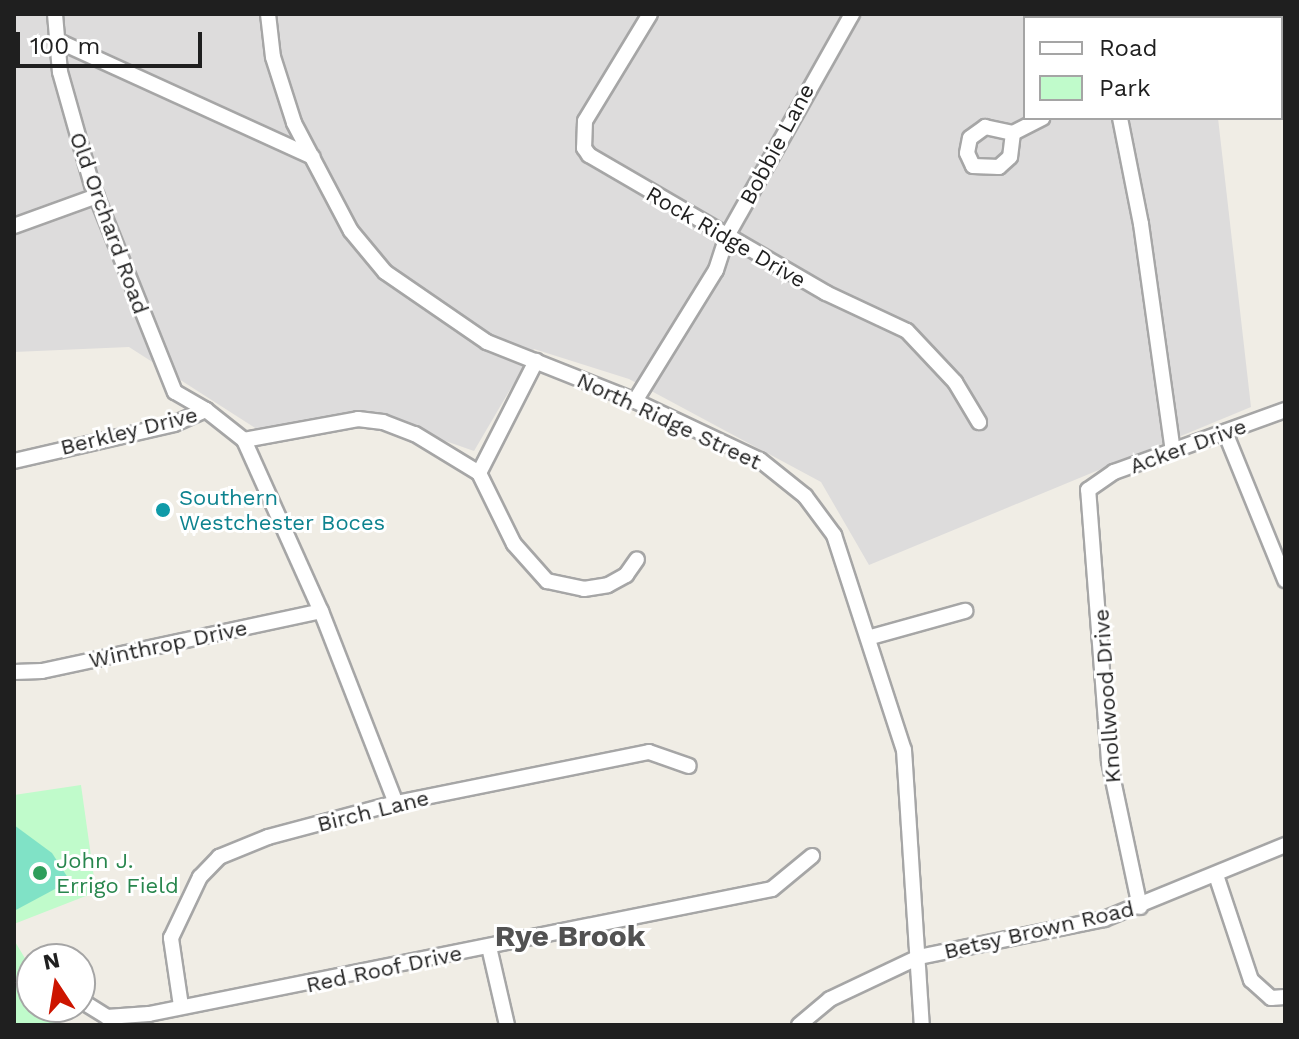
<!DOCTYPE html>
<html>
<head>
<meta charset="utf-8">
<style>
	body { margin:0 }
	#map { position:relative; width:1299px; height:1039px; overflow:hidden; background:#f0ede5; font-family:"Work Sans",sans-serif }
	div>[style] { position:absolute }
	.residential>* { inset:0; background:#dddcdc }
	.park>* { inset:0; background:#c0fbcb }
	.pitch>* { inset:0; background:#80e2c6 }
	.roads { filter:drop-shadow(2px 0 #a6a6a6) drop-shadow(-2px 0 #a6a6a6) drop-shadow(0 2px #a6a6a6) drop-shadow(0 -2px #a6a6a6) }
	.minor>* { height:14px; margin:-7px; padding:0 7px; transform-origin:7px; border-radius:7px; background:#fff }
	.dots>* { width:22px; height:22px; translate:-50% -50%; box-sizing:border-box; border:4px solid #fff; border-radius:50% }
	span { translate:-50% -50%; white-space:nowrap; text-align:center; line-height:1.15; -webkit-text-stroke:6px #fff; paint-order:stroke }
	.street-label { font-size:22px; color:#1f1f1f }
	.culture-label { font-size:22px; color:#0d838f }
	.left { translate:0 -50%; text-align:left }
	.leisure-label { font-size:22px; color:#27864d }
	.district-label { font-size:30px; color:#525252; font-weight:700 }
	.frame { position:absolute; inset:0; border:16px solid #1f1f1f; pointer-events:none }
	.legend { position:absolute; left:1023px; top:16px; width:260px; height:104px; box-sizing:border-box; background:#fff; border:2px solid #a5a5a5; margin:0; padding:10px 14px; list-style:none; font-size:24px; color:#1f1f1f }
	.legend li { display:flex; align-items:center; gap:16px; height:40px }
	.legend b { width:40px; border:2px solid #a5a5a5 }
	.north { position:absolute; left:16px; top:943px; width:80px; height:80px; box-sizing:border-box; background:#fff; border:2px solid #a5a5a5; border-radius:50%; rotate:348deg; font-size:22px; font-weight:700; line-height:32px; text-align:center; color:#1f1f1f }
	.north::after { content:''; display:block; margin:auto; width:28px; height:36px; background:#cd1500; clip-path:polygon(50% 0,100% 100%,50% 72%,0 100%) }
	.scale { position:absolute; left:16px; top:32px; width:186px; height:36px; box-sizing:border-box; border:4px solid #1f1f1f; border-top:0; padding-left:10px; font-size:24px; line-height:28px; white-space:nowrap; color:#1f1f1f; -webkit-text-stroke:6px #fff; paint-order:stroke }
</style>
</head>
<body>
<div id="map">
	<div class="residential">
		<i style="clip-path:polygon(14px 14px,1182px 14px,1183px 18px,1025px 18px,1025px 118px,1218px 118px,1251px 407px,869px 565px,821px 482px,629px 379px,534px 349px,474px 451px,357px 410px,260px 431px,129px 347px,14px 352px)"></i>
	</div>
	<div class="park">
		<i style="clip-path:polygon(81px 785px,96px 892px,14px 924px,14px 795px)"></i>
		<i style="clip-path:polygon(14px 940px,32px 970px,32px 1007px,69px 1007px,69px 1016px,53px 1025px,14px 1025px)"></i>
	</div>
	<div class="pitch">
		<i style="clip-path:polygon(14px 825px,52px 853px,70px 881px,14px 911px)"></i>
	</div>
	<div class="roads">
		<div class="minor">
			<i style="left:55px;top:14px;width:58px;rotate:85.1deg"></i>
			<i style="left:60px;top:72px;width:117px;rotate:74.2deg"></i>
			<i style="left:92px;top:185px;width:223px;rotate:68.2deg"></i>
			<i style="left:175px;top:392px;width:36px;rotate:30deg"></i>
			<i style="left:268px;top:14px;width:43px;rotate:83.4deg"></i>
			<i style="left:273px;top:57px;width:69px;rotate:72.3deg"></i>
			<i style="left:294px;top:123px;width:122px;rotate:62.2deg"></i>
			<i style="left:351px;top:231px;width:53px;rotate:50.3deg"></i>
			<i style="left:385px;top:272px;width:124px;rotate:34.5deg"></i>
			<i style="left:487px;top:342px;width:159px;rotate:21.7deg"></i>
			<i style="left:635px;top:401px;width:138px;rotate:25.3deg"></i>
			<i style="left:760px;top:460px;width:58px;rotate:38.7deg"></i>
			<i style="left:805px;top:496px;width:49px;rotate:53.4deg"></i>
			<i style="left:834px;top:535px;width:226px;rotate:72deg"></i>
			<i style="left:904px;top:750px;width:276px;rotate:86.3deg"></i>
			<i style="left:650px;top:14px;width:125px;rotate:121.3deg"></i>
			<i style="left:585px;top:121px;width:27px;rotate:92deg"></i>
			<i style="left:584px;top:148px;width:9px;rotate:54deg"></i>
			<i style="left:589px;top:155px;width:274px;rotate:30.2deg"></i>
			<i style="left:826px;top:293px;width:89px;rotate:25.1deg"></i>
			<i style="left:907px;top:331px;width:70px;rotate:46.7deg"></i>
			<i style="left:955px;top:382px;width:47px;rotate:59deg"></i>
			<i style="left:1091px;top:14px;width:4px;rotate:76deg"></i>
			<i style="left:56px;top:40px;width:282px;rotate:24.5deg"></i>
			<i style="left:1120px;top:118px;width:108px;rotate:78.8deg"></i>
			<i style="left:1141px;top:224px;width:229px;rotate:82deg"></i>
			<i style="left:1013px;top:133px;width:24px;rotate:97deg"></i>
			<i style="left:1010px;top:157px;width:15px;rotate:138deg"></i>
			<i style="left:999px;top:167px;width:26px;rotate:-178deg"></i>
			<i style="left:973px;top:166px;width:14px;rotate:-115deg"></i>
			<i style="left:967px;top:153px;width:15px;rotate:-79deg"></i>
			<i style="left:970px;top:138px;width:19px;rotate:-36deg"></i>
			<i style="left:985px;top:127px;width:29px;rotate:12deg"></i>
			<i style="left:1013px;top:133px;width:33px;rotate:-27deg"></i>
			<i style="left:14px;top:226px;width:88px;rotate:-19.9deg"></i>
			<i style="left:635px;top:401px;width:154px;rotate:-58.3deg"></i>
			<i style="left:716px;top:270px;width:36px;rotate:-72deg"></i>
			<i style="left:727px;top:236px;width:255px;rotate:-60.6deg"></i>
			<i style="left:1225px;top:432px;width:160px;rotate:67.9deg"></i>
			<i style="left:244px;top:440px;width:188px;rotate:65.8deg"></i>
			<i style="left:321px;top:611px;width:206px;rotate:68.7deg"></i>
			<i style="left:14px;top:461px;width:164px;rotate:-13deg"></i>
			<i style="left:174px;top:424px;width:35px;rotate:-24deg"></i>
			<i style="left:206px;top:410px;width:48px;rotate:38.3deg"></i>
			<i style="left:244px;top:440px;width:116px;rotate:-10.4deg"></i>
			<i style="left:358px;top:419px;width:25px;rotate:7deg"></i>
			<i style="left:383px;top:422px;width:34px;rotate:21deg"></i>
			<i style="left:415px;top:434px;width:75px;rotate:31.4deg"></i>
			<i style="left:479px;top:473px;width:79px;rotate:63.8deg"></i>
			<i style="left:514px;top:544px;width:50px;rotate:48.3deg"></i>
			<i style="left:547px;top:581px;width:38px;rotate:12deg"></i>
			<i style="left:584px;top:589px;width:24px;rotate:-9deg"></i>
			<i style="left:608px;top:585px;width:21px;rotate:-29deg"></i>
			<i style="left:626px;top:575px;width:19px;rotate:-55deg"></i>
			<i style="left:479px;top:473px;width:126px;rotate:-63deg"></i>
			<i style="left:871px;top:637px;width:98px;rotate:-15.5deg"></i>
			<i style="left:14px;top:672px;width:28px;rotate:-2deg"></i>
			<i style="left:42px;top:671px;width:285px;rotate:-12.1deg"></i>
			<i style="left:1216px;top:875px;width:111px;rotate:71.6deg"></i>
			<i style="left:1251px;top:980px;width:27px;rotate:42deg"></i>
			<i style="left:1271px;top:998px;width:14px;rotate:-4deg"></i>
			<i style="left:1140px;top:907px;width:149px;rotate:-102deg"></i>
			<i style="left:1109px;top:761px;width:272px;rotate:-94.4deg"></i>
			<i style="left:1088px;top:490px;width:32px;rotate:-35deg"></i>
			<i style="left:1114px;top:472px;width:182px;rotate:-19.9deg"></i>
			<i style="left:489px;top:947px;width:80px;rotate:77deg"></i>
			<i style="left:88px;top:1005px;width:22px;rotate:32deg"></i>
			<i style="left:107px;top:1017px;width:42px;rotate:-4.1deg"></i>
			<i style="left:149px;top:1014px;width:635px;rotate:-11.35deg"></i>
			<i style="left:772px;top:889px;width:52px;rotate:-39.5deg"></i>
			<i style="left:181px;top:1006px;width:69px;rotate:-98.4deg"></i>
			<i style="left:171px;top:938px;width:68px;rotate:-64.6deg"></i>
			<i style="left:200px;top:877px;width:28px;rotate:-46deg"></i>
			<i style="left:219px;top:857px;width:53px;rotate:-22.2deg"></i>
			<i style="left:268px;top:837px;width:132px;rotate:-14.9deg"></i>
			<i style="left:396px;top:803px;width:258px;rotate:-11.4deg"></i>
			<i style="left:649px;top:752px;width:42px;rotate:19.3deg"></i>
			<i style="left:799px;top:1025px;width:40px;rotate:-40deg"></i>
			<i style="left:830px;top:999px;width:98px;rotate:-25.3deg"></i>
			<i style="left:919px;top:957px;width:189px;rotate:-11.6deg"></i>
			<i style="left:1104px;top:919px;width:196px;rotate:-22.2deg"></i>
		</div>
	</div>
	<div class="dots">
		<i style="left:163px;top:510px;background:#0f9aa8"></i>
		<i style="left:40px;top:873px;background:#2e9e5b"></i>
	</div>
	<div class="street-label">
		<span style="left:777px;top:144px;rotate:-62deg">Bobbie Lane</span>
		<span style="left:109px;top:223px;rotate:70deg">Old Orchard Road</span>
		<span style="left:726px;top:237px;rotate:30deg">Rock Ridge Drive</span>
		<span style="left:669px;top:421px;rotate:25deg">North Ridge Street</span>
		<span style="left:129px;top:431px;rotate:-14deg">Berkley Drive</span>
		<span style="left:1188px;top:446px;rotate:-20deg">Acker Drive</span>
		<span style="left:168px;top:644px;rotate:-12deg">Winthrop Drive</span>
		<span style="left:1107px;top:696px;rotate:-94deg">Knollwood Drive</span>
		<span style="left:373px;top:811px;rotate:-14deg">Birch Lane</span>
		<span style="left:1039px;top:930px;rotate:-13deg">Betsy Brown Road</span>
		<span style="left:384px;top:969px;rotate:-12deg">Red Roof Drive</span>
	</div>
	<div class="culture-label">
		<span class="left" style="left:179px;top:510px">Southern<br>Westchester Boces</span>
	</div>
	<div class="leisure-label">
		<span class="left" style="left:56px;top:873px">John J.<br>Errigo Field</span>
	</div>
	<div class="district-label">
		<span style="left:570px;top:936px">Rye Brook</span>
	</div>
	<div class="frame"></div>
	<ul class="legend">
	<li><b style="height:10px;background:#fff"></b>Road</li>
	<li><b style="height:22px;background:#c0fbcb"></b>Park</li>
	</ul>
	<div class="north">N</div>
	<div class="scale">100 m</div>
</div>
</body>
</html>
